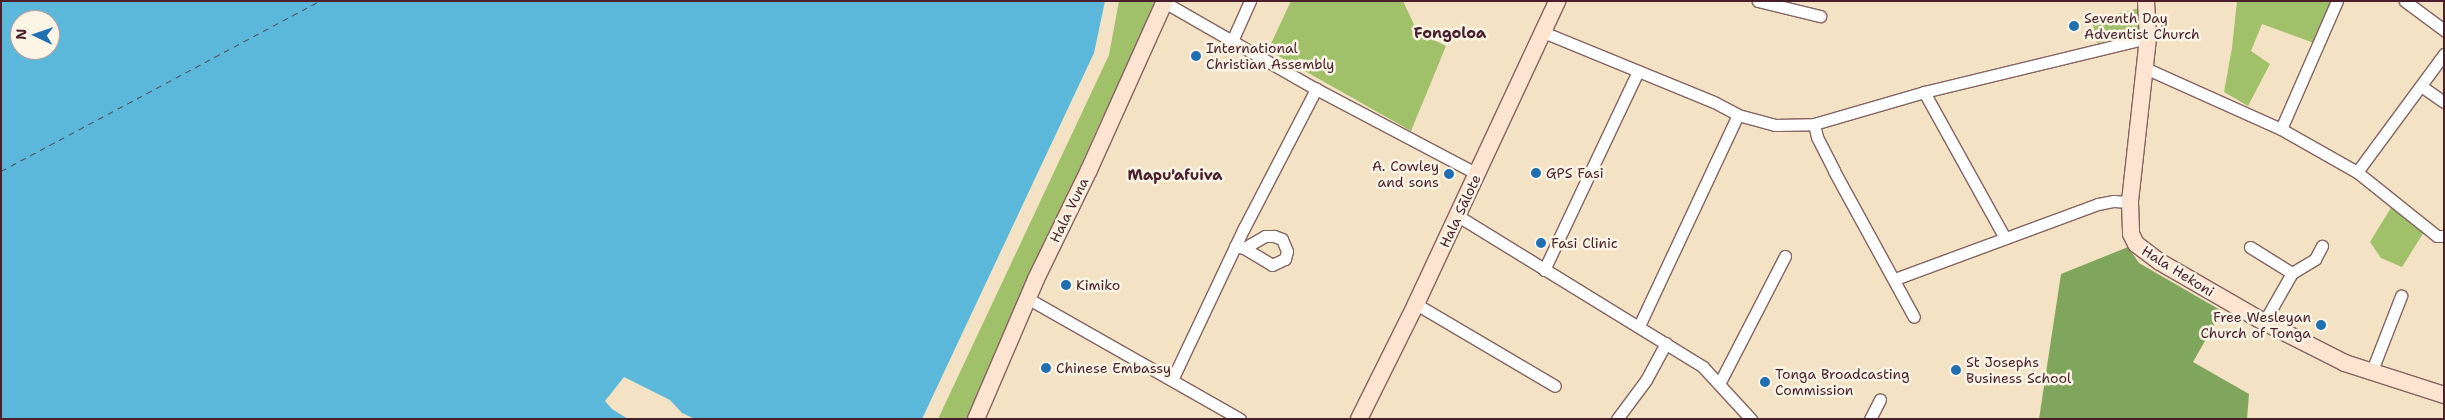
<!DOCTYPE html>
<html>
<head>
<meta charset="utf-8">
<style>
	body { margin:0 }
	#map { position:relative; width:2445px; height:420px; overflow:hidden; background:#f3e2c4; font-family:"Shantell Sans",sans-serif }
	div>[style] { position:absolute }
	.green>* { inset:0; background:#a0c069 }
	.forest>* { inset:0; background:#80a65d }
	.water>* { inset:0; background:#5cb8da }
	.pier>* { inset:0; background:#f3e2c4 }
	.ferry>* { height:1px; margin-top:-0.5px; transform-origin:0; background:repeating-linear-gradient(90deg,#505568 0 6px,transparent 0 11px) }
	.roads { filter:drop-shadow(1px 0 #856361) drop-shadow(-1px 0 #856361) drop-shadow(0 1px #856361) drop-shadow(0 -1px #856361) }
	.street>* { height:11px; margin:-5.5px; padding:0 5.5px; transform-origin:5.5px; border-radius:5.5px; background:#fff }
	.secondary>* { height:16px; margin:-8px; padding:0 8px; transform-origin:8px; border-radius:8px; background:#fde4d0 }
	.dots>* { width:14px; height:14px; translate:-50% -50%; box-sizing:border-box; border:2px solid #fcf5e5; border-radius:50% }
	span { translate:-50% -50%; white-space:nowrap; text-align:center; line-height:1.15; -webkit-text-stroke:5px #fcf5e5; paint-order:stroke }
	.poi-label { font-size:14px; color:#4a1f2b }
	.left { translate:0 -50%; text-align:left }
	.right { translate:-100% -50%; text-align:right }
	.street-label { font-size:14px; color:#4a1f2b }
	.neighbourhood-label { font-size:15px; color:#4a1f2b; font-weight:700 }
	.frame { position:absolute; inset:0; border:2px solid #4a1f2b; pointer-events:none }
	.north { position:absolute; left:10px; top:10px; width:50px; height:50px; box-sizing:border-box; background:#fcf5e5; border:1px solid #b59f9b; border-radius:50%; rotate:273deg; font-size:14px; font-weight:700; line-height:20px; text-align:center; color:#4a1f2b }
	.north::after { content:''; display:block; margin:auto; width:18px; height:22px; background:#1f6fb2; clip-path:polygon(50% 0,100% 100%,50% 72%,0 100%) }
</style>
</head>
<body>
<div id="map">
	<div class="green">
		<i style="clip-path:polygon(1119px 1px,1158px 1px,1097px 129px,969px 419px,938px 419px,1109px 55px)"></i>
		<i style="clip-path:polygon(1291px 1px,1403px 1px,1417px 31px,1446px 46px,1411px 131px,1268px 50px)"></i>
		<i style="clip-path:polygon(2237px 1px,2331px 1px,2314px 43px,2262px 24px,2251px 51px,2270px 64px,2248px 106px,2224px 92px,2232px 48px)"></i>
		<i style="clip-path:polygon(2143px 7px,2142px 29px,2135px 34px,2097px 43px,2092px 20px)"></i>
		<i style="clip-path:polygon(2392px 206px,2424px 232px,2402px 267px,2381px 258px,2370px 242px)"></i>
	</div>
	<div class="forest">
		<i style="clip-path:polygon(2128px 247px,2139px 263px,2222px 311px,2193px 362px,2249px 394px,2247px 419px,2039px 419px,2061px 274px)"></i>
	</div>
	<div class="water">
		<i style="clip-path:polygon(evenodd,1px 1px,1105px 1px,1094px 53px,922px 419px,1px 419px,1px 1px,20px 20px,50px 20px,50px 50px,20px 50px,20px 20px)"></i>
	</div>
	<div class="pier">
		<i style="clip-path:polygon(624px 377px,670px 400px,682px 413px,695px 419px,628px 419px,612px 409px,605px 401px)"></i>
	</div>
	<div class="ferry">
		<i style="left:1px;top:171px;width:361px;rotate:-28.1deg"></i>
	</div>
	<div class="roads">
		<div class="street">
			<i style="left:1758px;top:1px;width:64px;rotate:13.6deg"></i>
			<i style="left:2405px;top:1px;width:49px;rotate:36.6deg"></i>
			<i style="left:1164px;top:2px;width:175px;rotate:29.8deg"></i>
			<i style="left:1316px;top:89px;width:182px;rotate:27.8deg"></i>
			<i style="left:1543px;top:32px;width:185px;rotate:22.3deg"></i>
			<i style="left:1714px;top:102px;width:27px;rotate:28deg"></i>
			<i style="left:1738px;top:115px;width:38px;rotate:15deg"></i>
			<i style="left:1775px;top:125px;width:39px;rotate:-1deg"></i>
			<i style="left:1814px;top:124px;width:115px;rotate:-16.2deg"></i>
			<i style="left:1924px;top:92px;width:230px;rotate:-13.6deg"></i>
			<i style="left:1232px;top:41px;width:44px;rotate:-65.8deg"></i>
			<i style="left:2145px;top:68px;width:149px;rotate:24.2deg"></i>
			<i style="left:2281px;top:129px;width:87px;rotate:29.5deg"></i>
			<i style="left:2357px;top:172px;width:102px;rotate:38.7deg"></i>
			<i style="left:2437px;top:236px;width:7px"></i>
			<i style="left:2421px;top:86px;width:28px;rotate:35deg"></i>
			<i style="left:1924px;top:92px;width:167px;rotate:61deg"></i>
			<i style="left:1814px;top:124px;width:13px;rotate:77deg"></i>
			<i style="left:1817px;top:137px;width:38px;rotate:63deg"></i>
			<i style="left:1834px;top:171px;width:166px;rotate:61.3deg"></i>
			<i style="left:2281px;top:129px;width:140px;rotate:-66.4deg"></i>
			<i style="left:2357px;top:172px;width:147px;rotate:-53.6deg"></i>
			<i style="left:1458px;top:216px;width:288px;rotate:31.6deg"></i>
			<i style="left:1703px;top:367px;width:71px;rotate:47.3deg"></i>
			<i style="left:1235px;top:246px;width:9px;rotate:13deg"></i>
			<i style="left:1244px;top:248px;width:33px;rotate:31deg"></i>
			<i style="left:1272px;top:265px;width:14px;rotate:-25deg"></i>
			<i style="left:1285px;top:259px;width:8px;rotate:-76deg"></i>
			<i style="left:1287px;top:251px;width:13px;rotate:-113deg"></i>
			<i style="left:1282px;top:239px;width:9px;rotate:-159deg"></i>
			<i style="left:1274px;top:236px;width:9px;rotate:180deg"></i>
			<i style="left:1265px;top:236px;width:24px;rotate:150deg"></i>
			<i style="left:2250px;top:247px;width:49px;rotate:31.8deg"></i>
			<i style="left:1544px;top:270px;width:220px;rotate:-64.7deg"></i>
			<i style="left:1895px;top:279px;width:216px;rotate:-20.3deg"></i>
			<i style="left:2098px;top:204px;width:16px;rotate:-11deg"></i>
			<i style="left:2114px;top:201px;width:16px;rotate:4deg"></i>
			<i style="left:1027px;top:298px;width:245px;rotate:29.6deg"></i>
			<i style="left:1416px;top:304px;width:161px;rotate:30.5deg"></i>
			<i style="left:2264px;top:322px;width:56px;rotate:-60.3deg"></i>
			<i style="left:2292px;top:273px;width:27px;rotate:-31deg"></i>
			<i style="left:2315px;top:259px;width:15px;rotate:-62deg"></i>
			<i style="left:1639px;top:326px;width:233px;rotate:-64.9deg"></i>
			<i style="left:2371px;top:373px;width:83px;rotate:-68.7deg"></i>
			<i style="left:1172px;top:380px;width:168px;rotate:-64.7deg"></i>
			<i style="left:1244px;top:228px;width:157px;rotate:-62.6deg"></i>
			<i style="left:1719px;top:384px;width:144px;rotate:-62.7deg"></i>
			<i style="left:1617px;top:419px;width:49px;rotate:-53.4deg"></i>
			<i style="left:1646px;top:380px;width:42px;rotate:-61.6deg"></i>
			<i style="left:1870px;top:419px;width:22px;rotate:-63deg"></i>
		</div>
		<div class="secondary">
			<i style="left:2146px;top:1px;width:37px;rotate:87deg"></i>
			<i style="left:2148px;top:38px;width:165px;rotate:96.3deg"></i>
			<i style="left:2130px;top:202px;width:32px;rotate:88deg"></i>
			<i style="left:2131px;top:234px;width:11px;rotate:63deg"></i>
			<i style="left:2136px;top:244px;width:30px;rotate:37deg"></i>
			<i style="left:2160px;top:262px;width:120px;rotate:30deg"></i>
			<i style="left:2264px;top:322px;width:91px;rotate:26.8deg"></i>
			<i style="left:2345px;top:363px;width:104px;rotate:17.9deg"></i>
			<i style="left:976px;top:419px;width:152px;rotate:-66.8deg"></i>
			<i style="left:1036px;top:279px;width:121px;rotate:-64.1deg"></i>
			<i style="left:1089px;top:170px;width:185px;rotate:-65.8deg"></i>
			<i style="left:1359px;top:419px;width:128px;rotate:-63.6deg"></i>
			<i style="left:1416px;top:304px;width:334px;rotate:-65deg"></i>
		</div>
	</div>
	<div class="dots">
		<i style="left:2074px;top:26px;background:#1f6fb2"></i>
		<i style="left:1196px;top:56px;background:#1f6fb2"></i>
		<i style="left:1536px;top:173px;background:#1f6fb2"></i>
		<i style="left:1449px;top:174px;background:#1f6fb2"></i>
		<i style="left:1541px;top:243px;background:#1f6fb2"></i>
		<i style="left:1066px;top:285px;background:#1f6fb2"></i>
		<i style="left:2321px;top:325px;background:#1f6fb2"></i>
		<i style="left:1046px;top:368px;background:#1f6fb2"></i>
		<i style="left:1956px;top:370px;background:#1f6fb2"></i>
		<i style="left:1765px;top:382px;background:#1f6fb2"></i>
	</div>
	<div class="poi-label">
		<span class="left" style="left:2084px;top:26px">Seventh Day<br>Adventist Church</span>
		<span class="left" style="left:1206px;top:56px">International<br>Christian Assembly</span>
		<span class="right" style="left:1439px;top:174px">A. Cowley<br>and sons</span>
		<span class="left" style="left:1546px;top:173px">GPS Fasi</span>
		<span class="left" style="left:1551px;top:243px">Fasi Clinic</span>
		<span class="left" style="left:1076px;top:285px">Kimiko</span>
		<span class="right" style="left:2311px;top:325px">Free Wesleyan<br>Church of Tonga</span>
		<span class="left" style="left:1966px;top:370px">St Josephs<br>Business School</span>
		<span class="left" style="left:1056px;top:368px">Chinese Embassy</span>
		<span class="left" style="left:1775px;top:382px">Tonga Broadcasting<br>Commission</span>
	</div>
	<div class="street-label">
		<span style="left:1069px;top:210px;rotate:-64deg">Hala Vuna</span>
		<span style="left:1460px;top:211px;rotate:-65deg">Hala Sālote</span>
		<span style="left:2178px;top:271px;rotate:32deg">Hala Hekoni</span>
	</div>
	<div class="neighbourhood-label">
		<span style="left:1450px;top:34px">Fongoloa</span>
		<span style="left:1175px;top:176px">Mapu'afuiva</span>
	</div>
	<div class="frame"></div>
	<div class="north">N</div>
</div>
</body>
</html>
